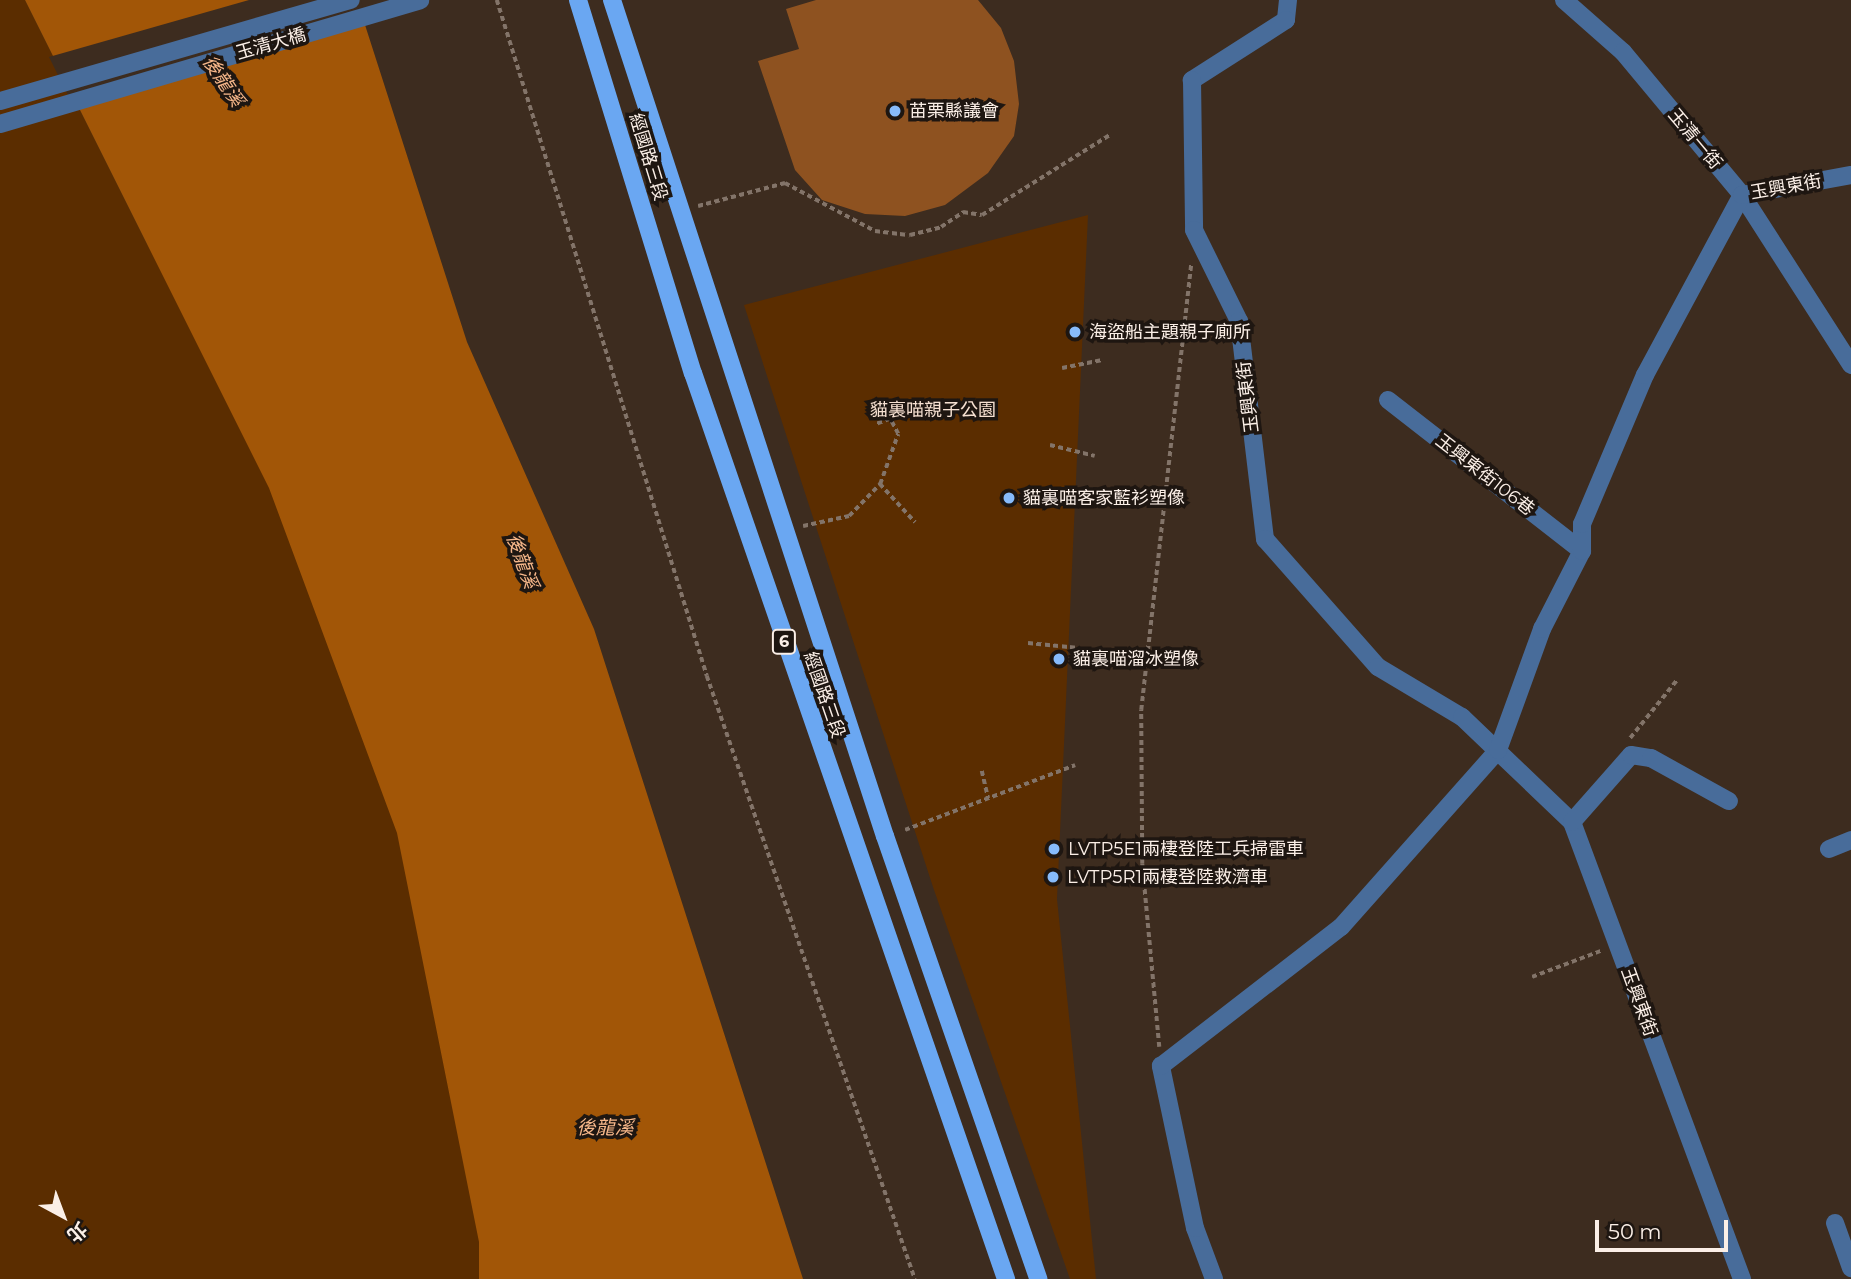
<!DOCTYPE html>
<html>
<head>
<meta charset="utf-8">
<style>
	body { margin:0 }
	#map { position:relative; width:1851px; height:1279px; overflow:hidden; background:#3d2c1f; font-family:Montserrat,"Noto Sans TC",sans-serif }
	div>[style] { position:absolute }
	.green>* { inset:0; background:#5b2d00 }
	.water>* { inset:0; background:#a25607 }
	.pier>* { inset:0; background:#3d2c1f }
	.building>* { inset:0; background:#8e5220 }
	.path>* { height:3.5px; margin-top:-1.75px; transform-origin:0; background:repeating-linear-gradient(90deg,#837469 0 5px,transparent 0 8.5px) }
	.minor>* { height:18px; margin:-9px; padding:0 9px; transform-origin:9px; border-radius:9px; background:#486c9a }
	.major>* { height:18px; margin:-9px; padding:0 9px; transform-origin:9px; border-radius:9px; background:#6aa7f2 }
	.dots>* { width:19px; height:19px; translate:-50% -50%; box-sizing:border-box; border:4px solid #1e1611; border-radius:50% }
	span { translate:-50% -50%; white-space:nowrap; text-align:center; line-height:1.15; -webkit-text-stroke:7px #1e1611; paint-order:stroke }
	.shield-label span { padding:2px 5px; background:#1e1611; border:2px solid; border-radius:5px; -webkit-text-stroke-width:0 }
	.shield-label { font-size:16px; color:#fbefe7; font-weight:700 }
	.street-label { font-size:18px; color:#fbefe7 }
	.poi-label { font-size:18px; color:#fbefe7 }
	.left { translate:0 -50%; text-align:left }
	.park-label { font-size:18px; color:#f6e0d1 }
	.water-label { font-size:19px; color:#f5b689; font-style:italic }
	.north { position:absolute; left:28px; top:1181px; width:70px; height:70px; -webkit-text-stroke:5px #1e1611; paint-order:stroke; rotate:139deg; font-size:19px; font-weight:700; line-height:28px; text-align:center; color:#fbefe7 }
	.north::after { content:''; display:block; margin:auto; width:24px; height:32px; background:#fbefe7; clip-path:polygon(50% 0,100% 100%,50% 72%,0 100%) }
	.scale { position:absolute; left:1595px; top:1220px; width:133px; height:32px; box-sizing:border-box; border:4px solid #fbefe7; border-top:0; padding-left:9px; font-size:21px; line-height:24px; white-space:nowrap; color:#fbefe7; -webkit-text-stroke:5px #1e1611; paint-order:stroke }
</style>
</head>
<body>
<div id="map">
	<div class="green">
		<i style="clip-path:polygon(0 0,25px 0,147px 244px,369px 415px,656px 1279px,0 1279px)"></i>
		<i style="clip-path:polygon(1088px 215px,1057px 899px,1096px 1279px,1070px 1279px,933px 887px,744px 305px)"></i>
	</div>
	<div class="water">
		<i style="clip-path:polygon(25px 0,357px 0,467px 342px,594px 629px,803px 1279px,479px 1279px,479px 1242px,397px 833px,269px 488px)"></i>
	</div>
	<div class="pier">
		<i style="clip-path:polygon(249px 0,361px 0,368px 22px,74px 107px,49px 57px)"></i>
	</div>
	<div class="building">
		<i style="clip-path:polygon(816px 0,978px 0,1001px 28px,1014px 61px,1019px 104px,1014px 136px,988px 173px,945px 205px,905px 216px,865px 214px,822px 200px,795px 170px,758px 61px,799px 49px,786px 9px)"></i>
	</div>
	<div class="path">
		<i style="left:497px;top:0;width:708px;rotate:72.74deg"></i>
		<i style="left:707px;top:676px;width:638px;rotate:70.97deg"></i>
		<i style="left:698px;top:206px;width:90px;rotate:-14.8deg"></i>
		<i style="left:785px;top:183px;width:102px;rotate:28.1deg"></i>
		<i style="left:875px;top:231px;width:35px;rotate:7deg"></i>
		<i style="left:910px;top:235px;width:32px;rotate:-14deg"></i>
		<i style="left:941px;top:227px;width:27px;rotate:-34deg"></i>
		<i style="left:963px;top:212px;width:19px;rotate:9deg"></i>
		<i style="left:982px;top:215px;width:152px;rotate:-32.1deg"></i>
		<i style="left:1062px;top:368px;width:41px;rotate:-11.3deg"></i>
		<i style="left:1050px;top:445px;width:46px;rotate:13.7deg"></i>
		<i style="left:880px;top:484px;width:52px;rotate:47.4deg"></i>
		<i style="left:803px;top:526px;width:47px;rotate:-12.3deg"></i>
		<i style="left:849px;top:516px;width:45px;rotate:-45.9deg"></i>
		<i style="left:880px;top:484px;width:53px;rotate:-70.2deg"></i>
		<i style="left:898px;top:434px;width:17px;rotate:-118deg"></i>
		<i style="left:890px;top:419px;width:14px;rotate:159deg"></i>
		<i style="left:1028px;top:643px;width:51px;rotate:5.6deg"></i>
		<i style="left:1630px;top:738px;width:75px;rotate:-51deg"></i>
		<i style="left:982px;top:771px;width:28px;rotate:77deg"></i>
		<i style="left:905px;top:830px;width:182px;rotate:-20.9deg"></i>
		<i style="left:1532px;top:977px;width:76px;rotate:-20.8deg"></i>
		<i style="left:1159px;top:1047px;width:184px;rotate:-95.3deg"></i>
		<i style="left:1142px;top:864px;width:154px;rotate:-90.4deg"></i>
		<i style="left:1141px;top:710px;width:450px;rotate:-83.6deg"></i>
	</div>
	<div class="minor">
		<i style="left:1288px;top:0;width:20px;rotate:96deg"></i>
		<i style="left:1286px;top:20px;width:112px;rotate:147.4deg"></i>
		<i style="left:1192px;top:80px;width:150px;rotate:89.2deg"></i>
		<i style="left:1194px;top:230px;width:102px;rotate:63.7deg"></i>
		<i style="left:1239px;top:321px;width:220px;rotate:83.2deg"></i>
		<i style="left:1265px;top:539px;width:171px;rotate:48.6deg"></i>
		<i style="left:1378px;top:667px;width:98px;rotate:30.8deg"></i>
		<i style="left:1462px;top:717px;width:152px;rotate:43.7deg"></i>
		<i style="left:1572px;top:822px;width:488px;rotate:69.6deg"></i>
		<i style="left:1564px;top:0;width:79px;rotate:41.4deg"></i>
		<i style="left:1623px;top:52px;width:186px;rotate:50.2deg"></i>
		<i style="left:1742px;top:195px;width:202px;rotate:57.3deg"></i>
		<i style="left:0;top:101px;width:365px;rotate:-16.1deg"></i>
		<i style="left:0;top:124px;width:438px;rotate:-16.4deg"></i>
		<i style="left:1388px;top:400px;width:246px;rotate:37.9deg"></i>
		<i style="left:1572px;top:822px;width:89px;rotate:-48.6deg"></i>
		<i style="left:1631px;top:755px;width:20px;rotate:9deg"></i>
		<i style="left:1651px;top:758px;width:89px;rotate:28.9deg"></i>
		<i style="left:1829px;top:849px;width:24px;rotate:-22deg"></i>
		<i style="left:1835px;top:1223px;width:48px;rotate:70.4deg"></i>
		<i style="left:1214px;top:1279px;width:54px;rotate:-110.4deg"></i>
		<i style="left:1195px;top:1228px;width:166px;rotate:-101.9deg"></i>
		<i style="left:1161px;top:1066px;width:227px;rotate:-37.7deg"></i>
		<i style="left:1341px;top:927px;width:237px;rotate:-48.4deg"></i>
		<i style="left:1498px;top:750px;width:129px;rotate:-70deg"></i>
		<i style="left:1542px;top:629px;width:88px;rotate:-62.9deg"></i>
		<i style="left:1582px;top:551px;width:27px;rotate:-90deg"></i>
		<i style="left:1582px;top:524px;width:162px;rotate:-67.1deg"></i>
		<i style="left:1645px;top:375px;width:204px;rotate:-61.7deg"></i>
		<i style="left:1742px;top:195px;width:111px;rotate:-10.4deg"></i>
	</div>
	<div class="major">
		<i style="left:578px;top:0;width:390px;rotate:72.9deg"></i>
		<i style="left:693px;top:373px;width:959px;rotate:70.94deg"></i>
		<i style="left:612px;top:0;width:879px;rotate:71.92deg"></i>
		<i style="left:885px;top:836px;width:469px;rotate:70.9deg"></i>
	</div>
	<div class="dots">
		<i style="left:895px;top:111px;background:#87bbfb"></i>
		<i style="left:1075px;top:332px;background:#87bbfb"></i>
		<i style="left:1009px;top:498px;background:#87bbfb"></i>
		<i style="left:1059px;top:659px;background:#87bbfb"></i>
		<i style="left:1054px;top:849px;background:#87bbfb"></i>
		<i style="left:1053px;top:877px;background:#87bbfb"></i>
	</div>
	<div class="shield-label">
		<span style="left:784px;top:642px">6</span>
	</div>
	<div class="street-label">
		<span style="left:271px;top:44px;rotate:-16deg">玉清大橋</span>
		<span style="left:1695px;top:139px;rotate:50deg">玉清一街</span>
		<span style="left:648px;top:157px;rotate:73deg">經國路三段</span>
		<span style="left:1786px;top:187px;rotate:-10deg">玉興東街</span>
		<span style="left:1248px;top:397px;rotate:-97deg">玉興東街</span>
		<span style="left:1485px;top:475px;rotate:38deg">玉興東街106巷</span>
		<span style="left:824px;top:695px;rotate:71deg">經國路三段</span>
		<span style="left:1639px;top:1002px;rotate:70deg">玉興東街</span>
	</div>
	<div class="poi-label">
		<span class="left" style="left:909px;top:111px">苗栗縣議會</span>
		<span class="left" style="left:1089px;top:332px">海盜船主題親子廁所</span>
		<span class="left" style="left:1023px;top:498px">貓裏喵客家藍衫塑像</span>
		<span class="left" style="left:1073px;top:659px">貓裏喵溜冰塑像</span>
		<span class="left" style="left:1068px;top:849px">LVTP5E1兩棲登陸工兵掃雷車</span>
		<span class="left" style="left:1067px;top:877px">LVTP5R1兩棲登陸救濟車</span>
	</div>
	<div class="park-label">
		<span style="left:933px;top:410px">貓裏喵親子公園</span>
	</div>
	<div class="water-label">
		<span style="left:223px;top:81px;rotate:56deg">後龍溪</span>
		<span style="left:522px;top:561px;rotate:70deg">後龍溪</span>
		<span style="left:605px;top:1128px">後龍溪</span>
	</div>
	<div class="north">北</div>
	<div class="scale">50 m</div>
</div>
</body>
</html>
